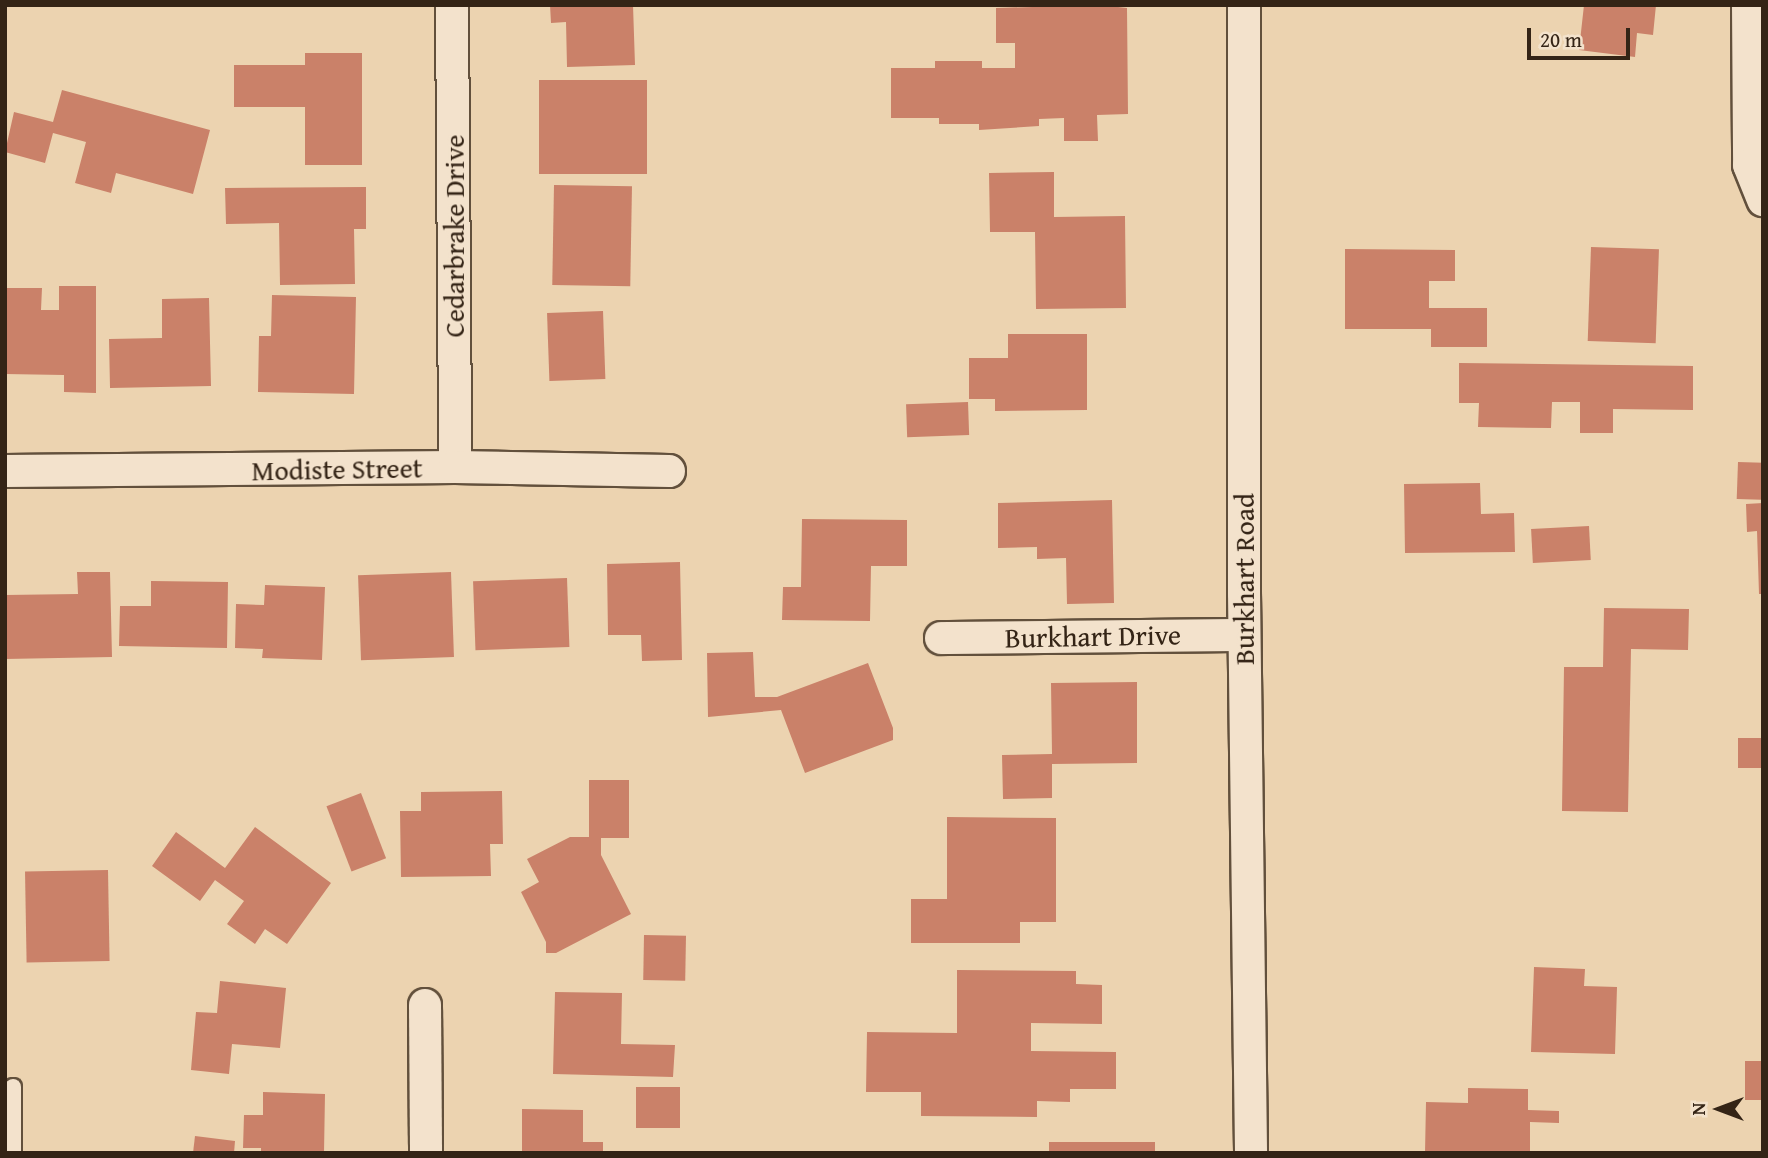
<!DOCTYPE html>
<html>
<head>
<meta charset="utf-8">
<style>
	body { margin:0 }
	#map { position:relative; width:1768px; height:1158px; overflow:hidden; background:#ecd3b0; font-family:"Gentium Book Plus",serif }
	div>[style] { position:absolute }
	.building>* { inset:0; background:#ca8169; transform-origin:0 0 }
	.roads { filter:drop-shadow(2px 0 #62503c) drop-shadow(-2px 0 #62503c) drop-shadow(0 2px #62503c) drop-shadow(0 -2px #62503c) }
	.lane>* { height:16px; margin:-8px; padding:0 8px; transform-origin:8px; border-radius:8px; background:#f3e2cc }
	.street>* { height:32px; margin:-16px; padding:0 16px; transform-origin:16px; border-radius:16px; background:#f3e2cc }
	span { translate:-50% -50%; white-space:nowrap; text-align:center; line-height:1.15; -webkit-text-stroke:5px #f3e2cc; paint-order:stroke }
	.street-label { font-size:28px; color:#342416 }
	.frame { position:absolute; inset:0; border:7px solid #342416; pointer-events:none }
	.north { position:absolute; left:1684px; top:1074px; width:70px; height:70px; -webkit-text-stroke:5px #f3e2cc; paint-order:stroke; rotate:270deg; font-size:19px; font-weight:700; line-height:28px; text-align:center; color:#342416 }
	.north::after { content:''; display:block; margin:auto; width:24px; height:32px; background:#342416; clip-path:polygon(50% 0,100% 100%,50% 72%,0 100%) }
	.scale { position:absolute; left:1527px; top:28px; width:103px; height:32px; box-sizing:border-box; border:4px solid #342416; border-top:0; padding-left:9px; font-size:21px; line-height:24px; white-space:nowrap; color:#342416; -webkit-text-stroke:5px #f3e2cc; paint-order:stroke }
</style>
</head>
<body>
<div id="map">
	<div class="building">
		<i style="clip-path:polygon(550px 5px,633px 5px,635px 65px,567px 67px,566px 22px,551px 23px)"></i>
		<i style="clip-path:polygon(1100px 5px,1127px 8px,1128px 114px,1097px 115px,1098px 141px,1064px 141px,1064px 118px,1039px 119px,1039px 126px,979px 130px,979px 124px,939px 124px,939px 118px,891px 118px,891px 68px,935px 68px,935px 61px,982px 61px,982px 68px,1015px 68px,1015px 43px,996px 43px,996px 8px)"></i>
		<i style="clip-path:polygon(1584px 5px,1656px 5px,1653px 35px,1637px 33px,1635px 57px,1579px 50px)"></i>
		<i style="clip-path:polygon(305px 53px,362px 53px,362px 165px,305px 165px,305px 107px,234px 107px,234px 65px,305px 65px)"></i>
		<i style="left:647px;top:80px;width:94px;height:108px;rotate:90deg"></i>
		<i style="clip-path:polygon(62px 90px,210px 130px,193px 194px,116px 173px,111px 193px,75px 183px,86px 142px,53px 133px,45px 163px,5px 152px,14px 112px,53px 122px)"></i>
		<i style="clip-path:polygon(1054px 172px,1054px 217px,1125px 216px,1126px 308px,1036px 309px,1035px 232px,990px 232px,989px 173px)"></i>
		<i style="left:554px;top:185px;width:78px;height:100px;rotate:1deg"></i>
		<i style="clip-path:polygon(366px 187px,366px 229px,354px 229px,355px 284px,280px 285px,279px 223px,226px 224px,225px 188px)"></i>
		<i style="left:1591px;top:247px;width:68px;height:94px;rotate:2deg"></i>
		<i style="clip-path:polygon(1345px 249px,1455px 250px,1455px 281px,1429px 281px,1429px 308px,1487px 308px,1487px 347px,1431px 347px,1431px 329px,1345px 329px)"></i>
		<i style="clip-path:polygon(59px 286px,96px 286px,96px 393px,64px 392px,64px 375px,5px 374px,5px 288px,42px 288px,41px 310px,59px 310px)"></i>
		<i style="clip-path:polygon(272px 295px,356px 297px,354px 394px,258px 392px,259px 336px,271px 336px)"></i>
		<i style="clip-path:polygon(209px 298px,211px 386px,110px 388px,109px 339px,162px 338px,162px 299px)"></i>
		<i style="left:603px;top:311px;width:68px;height:56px;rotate:88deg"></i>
		<i style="clip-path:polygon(1008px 334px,1087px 334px,1087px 410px,995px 411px,995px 399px,969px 399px,969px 358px,1008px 358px)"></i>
		<i style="clip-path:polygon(1459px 363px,1693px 366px,1693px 410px,1613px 409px,1613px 433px,1580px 433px,1580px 402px,1552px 402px,1551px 428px,1478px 427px,1479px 403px,1459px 403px)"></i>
		<i style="left:968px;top:402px;width:33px;height:62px;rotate:88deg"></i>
		<i style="left:1738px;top:462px;width:25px;height:37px;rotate:2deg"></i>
		<i style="clip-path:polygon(1480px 483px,1481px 514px,1514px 513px,1515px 552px,1405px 553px,1404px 484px)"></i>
		<i style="clip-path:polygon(1112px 500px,1114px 603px,1067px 604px,1066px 558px,1037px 559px,1037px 547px,998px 548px,998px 503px)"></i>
		<i style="clip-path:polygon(1763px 503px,1763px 594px,1759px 594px,1757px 531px,1747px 532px,1746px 504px)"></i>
		<i style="clip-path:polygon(802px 519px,907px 520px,907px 566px,871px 566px,870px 621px,782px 620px,783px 587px,801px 587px)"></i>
		<i style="left:1589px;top:526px;width:34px;height:58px;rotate:87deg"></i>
		<i style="clip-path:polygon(680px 562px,682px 660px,642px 661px,641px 635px,608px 635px,607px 564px)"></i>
		<i style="clip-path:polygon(77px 572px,110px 572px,112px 657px,5px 659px,5px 595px,78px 594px)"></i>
		<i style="left:451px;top:572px;width:85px;height:93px;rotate:88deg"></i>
		<i style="left:567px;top:578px;width:69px;height:94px;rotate:88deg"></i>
		<i style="clip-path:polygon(151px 581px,228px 582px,227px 648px,119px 646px,120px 606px,151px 606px)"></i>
		<i style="clip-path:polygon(265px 585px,325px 587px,322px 660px,262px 658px,263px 649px,235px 648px,236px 604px,264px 605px)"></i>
		<i style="clip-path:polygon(1604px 608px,1689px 609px,1688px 650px,1631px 649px,1628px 812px,1562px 811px,1564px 667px,1603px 667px)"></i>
		<i style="clip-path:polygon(753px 652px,755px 697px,777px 697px,868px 663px,893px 728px,893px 740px,805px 773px,781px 710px,708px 717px,707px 653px)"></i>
		<i style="clip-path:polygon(1137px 682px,1137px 763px,1052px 764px,1052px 798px,1003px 799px,1002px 755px,1052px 754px,1051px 683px)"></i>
		<i style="left:1738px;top:738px;width:25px;height:30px"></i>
		<i style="clip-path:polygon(589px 780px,629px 780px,629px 838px,601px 838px,601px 855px,631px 914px,556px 953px,546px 953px,546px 942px,521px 892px,539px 882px,527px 859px,570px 837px,589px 837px)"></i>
		<i style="clip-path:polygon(502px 791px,503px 844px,490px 844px,491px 876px,401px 877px,400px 811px,421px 811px,421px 792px)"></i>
		<i style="left:361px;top:793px;width:70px;height:37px;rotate:69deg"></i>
		<i style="clip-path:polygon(947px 817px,1056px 818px,1056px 922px,1020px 922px,1020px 943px,911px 943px,911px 899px,947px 899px)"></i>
		<i style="clip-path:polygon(255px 827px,331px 883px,287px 944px,265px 929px,255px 944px,227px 924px,244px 901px,215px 880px,200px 901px,152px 866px,176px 832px,225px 868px)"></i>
		<i style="left:108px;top:870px;width:91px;height:83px;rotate:89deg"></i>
		<i style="left:644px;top:935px;width:42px;height:45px;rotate:1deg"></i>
		<i style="clip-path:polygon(1534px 967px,1585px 969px,1584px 986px,1617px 987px,1615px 1054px,1531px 1052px)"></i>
		<i style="clip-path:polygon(957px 970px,1076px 971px,1076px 984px,1102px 985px,1102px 1024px,1031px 1023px,1031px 1051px,1116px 1052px,1116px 1089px,1070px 1089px,1070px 1102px,1037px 1101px,1037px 1117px,921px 1116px,921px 1092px,866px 1092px,867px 1032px,957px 1033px)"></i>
		<i style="clip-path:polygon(220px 981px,286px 988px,280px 1048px,232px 1044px,229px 1074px,191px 1070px,196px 1012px,217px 1013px)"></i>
		<i style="clip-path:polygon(555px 992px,622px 993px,621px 1044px,675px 1045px,673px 1077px,553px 1074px)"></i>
		<i style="left:1745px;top:1061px;width:18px;height:39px"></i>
		<i style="left:636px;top:1087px;width:44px;height:41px"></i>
		<i style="clip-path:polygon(1468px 1088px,1528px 1089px,1528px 1110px,1559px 1111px,1559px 1123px,1530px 1122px,1530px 1153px,1425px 1153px,1426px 1102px,1468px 1103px)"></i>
		<i style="clip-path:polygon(263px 1092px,325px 1094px,324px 1153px,261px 1153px,261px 1148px,243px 1148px,244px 1115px,263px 1115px)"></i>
		<i style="clip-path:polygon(522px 1109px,583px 1110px,583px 1142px,603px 1142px,603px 1153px,522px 1153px)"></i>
		<i style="clip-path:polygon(195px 1136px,235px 1141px,234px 1153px,193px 1153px)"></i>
		<i style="left:1155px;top:1142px;width:11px;height:106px;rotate:90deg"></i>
	</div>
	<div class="roads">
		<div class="lane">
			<i style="left:13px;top:1087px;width:66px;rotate:90deg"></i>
		</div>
		<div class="street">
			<i style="left:452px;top:5px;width:462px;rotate:89.6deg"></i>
			<i style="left:1244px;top:5px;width:588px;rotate:90deg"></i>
			<i style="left:1244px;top:593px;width:560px;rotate:89.28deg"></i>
			<i style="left:1748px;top:5px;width:160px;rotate:89.6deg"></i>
			<i style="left:1749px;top:165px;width:38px;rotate:68deg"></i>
			<i style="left:5px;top:471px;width:450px;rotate:-0.5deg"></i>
			<i style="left:455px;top:467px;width:214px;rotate:1.1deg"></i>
			<i style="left:941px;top:638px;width:303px;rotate:-0.6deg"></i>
			<i style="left:425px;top:1005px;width:148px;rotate:89.6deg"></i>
		</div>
	</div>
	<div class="street-label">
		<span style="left:454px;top:236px;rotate:-90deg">Cedarbrake Drive</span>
		<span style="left:337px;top:469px;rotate:-1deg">Modiste Street</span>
		<span style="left:1244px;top:579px;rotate:-90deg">Burkhart Road</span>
		<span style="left:1093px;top:636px;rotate:-1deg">Burkhart Drive</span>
	</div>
	<div class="frame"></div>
	<div class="north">N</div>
	<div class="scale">20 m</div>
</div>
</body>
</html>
